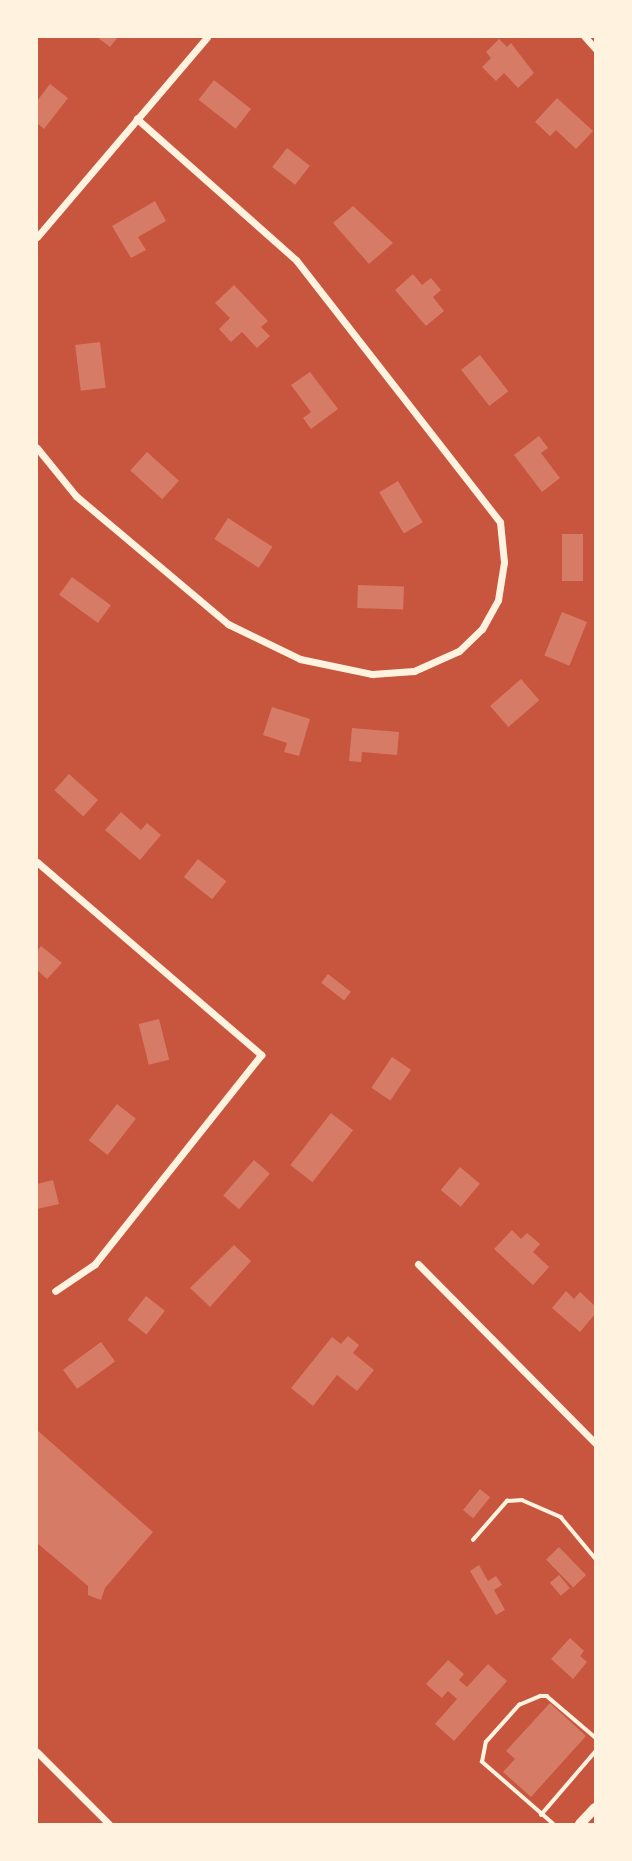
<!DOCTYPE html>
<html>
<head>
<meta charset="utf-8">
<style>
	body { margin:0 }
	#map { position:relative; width:632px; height:1861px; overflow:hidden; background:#c8553d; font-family:Signika,sans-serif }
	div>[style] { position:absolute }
	.building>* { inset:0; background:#d67c66; transform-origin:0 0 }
	.service>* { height:3.5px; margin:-1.75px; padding:0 1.75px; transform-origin:1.75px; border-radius:1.75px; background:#fff3e0 }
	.minor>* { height:7px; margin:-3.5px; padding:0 3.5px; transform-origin:3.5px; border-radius:3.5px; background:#fff3e0 }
	.primary>* { height:10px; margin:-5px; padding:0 5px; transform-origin:5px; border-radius:5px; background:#fff3e0 }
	span { translate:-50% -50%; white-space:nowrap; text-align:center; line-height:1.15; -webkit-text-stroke:7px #fff3e0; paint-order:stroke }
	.frame { position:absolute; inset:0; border:38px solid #fff3e0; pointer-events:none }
</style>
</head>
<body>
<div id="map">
	<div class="building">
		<i style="clip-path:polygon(97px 37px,118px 37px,110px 47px)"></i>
		<i style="clip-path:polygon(499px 39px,507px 47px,511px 43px,534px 73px,518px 88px,504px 73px,496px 81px,482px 67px,491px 58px,486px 52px)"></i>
		<i style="left:214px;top:80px;width:47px;height:25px;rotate:38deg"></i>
		<i style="clip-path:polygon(50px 84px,68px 98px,44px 129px,37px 123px,37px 101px)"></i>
		<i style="clip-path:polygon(557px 98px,593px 131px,576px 149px,556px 130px,550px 136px,535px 122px)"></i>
		<i style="left:287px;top:148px;width:29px;height:24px;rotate:38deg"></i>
		<i style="clip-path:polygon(155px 201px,166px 221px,138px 237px,146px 250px,131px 258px,112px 226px)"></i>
		<i style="clip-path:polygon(353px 206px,393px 243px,369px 264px,333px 223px)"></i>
		<i style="clip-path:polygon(413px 274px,422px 285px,431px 278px,441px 290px,433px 297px,444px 311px,426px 326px,395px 290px)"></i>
		<i style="clip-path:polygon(234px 285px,268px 321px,261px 327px,270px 336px,257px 348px,242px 332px,231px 342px,219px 329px,230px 318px,215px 303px)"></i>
		<i style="left:100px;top:342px;width:46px;height:25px;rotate:83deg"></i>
		<i style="left:480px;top:355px;width:46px;height:24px;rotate:52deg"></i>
		<i style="clip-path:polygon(310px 372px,338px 409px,311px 429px,303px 418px,311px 412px,291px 385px)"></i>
		<i style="clip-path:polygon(539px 436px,548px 448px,541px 453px,560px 478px,542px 492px,514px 455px)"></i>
		<i style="left:147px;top:452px;width:43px;height:25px;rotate:42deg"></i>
		<i style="left:398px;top:481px;width:48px;height:22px;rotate:59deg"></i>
		<i style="left:228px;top:518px;width:53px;height:25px;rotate:33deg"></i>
		<i style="left:562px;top:534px;width:21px;height:47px"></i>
		<i style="left:72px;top:577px;width:48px;height:22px;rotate:36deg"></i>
		<i style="left:358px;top:585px;width:46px;height:23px;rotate:2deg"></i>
		<i style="left:562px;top:612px;width:27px;height:47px;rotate:22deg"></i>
		<i style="left:521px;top:679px;width:28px;height:41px;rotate:49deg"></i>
		<i style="clip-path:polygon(272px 707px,310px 719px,299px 756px,284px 752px,287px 743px,263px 735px)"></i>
		<i style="clip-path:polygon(352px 728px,399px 732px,397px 755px,362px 752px,361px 762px,349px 761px)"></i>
		<i style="left:69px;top:774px;width:39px;height:22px;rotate:42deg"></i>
		<i style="clip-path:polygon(121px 812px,141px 830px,147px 823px,161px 835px,140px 860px,105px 830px)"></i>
		<i style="left:198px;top:859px;width:36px;height:23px;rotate:38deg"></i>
		<i style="clip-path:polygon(41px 946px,62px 963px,47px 979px,37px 970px,37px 951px)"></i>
		<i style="left:328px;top:974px;width:29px;height:11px;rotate:38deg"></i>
		<i style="left:159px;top:1019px;width:42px;height:21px;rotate:76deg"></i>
		<i style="left:392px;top:1057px;width:23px;height:37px;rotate:34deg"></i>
		<i style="left:117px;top:1104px;width:24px;height:46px;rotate:38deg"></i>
		<i style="left:331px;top:1113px;width:28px;height:66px;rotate:38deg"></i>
		<i style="left:254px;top:1160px;width:21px;height:47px;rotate:41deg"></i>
		<i style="left:460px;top:1167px;width:26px;height:30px;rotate:40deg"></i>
		<i style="clip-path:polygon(53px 1180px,59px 1204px,37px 1209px,37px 1184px)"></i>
		<i style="clip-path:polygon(512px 1230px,521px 1239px,527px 1233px,540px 1244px,533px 1252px,549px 1267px,533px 1285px,494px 1249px)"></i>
		<i style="clip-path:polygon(234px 1245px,251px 1261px,210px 1307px,190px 1288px)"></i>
		<i style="clip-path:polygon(566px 1291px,574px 1299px,580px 1292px,595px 1306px,595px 1314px,580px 1332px,552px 1308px)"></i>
		<i style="left:146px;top:1296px;width:24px;height:30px;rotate:38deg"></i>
		<i style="clip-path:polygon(348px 1336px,359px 1345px,353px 1353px,374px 1370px,357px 1391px,337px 1375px,313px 1406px,291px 1388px,332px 1337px,341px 1344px)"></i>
		<i style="left:101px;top:1342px;width:24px;height:47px;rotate:54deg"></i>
		<i style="clip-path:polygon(37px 1430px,153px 1532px,105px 1588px,101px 1600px,88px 1595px,88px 1586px,37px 1543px)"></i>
		<i style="left:480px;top:1489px;width:13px;height:27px;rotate:39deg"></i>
		<i style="left:559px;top:1547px;width:39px;height:18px;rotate:46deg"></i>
		<i style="clip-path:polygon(479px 1565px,488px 1581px,496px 1576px,502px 1585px,494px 1590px,505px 1610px,496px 1615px,470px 1571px)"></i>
		<i style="left:559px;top:1575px;width:17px;height:12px;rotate:50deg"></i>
		<i style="clip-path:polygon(570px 1638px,584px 1651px,580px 1656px,587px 1662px,573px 1679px,551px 1659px)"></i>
		<i style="clip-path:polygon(448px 1660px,464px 1674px,459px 1680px,467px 1687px,488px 1664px,507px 1681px,454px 1741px,435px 1724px,457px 1699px,448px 1691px,442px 1698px,426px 1684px)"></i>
		<i style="clip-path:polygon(550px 1703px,586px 1736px,531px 1797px,503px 1772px,515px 1759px,506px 1751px)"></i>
	</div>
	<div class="service">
		<i style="left:473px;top:1540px;width:52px;rotate:-48.9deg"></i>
		<i style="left:507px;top:1501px;width:15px;rotate:-4deg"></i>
		<i style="left:522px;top:1500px;width:43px;rotate:23.6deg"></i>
		<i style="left:561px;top:1517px;width:53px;rotate:50.3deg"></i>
		<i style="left:541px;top:1815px;width:83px;rotate:-49.4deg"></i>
		<i style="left:553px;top:1824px;width:94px;rotate:-138.9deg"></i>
		<i style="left:482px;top:1762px;width:20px;rotate:-79deg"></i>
		<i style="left:486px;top:1742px;width:50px;rotate:-48.3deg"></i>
		<i style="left:519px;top:1705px;width:23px;rotate:-23deg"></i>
		<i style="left:540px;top:1696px;width:7px"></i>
		<i style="left:547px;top:1696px;width:63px;rotate:40.5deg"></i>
	</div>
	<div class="minor">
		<i style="left:585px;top:37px;width:15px;rotate:48deg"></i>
		<i style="left:37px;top:237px;width:262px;rotate:-49.6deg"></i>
		<i style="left:37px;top:448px;width:62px;rotate:50.9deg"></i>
		<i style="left:76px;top:496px;width:199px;rotate:40.1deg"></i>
		<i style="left:228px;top:624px;width:80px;rotate:25.9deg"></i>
		<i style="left:300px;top:659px;width:74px;rotate:11.8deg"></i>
		<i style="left:372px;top:674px;width:42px;rotate:-4.1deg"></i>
		<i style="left:414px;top:671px;width:49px;rotate:-24deg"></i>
		<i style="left:459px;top:651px;width:32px;rotate:-44deg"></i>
		<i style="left:482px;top:629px;width:33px;rotate:-61deg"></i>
		<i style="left:498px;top:600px;width:38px;rotate:-81deg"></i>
		<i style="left:504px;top:562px;width:40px;rotate:-95.7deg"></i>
		<i style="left:500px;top:522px;width:332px;rotate:-127.9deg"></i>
		<i style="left:296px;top:260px;width:213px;rotate:-138.4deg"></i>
		<i style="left:37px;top:862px;width:296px;rotate:40.7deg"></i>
		<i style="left:261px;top:1055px;width:267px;rotate:128.5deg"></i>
		<i style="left:95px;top:1264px;width:48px;rotate:146deg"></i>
		<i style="left:418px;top:1264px;width:252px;rotate:45.3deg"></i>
		<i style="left:37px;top:1752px;width:102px;rotate:45deg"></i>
	</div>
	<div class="primary">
		<i style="left:580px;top:1824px;width:22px;rotate:-47deg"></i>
	</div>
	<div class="frame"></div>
</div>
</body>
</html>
